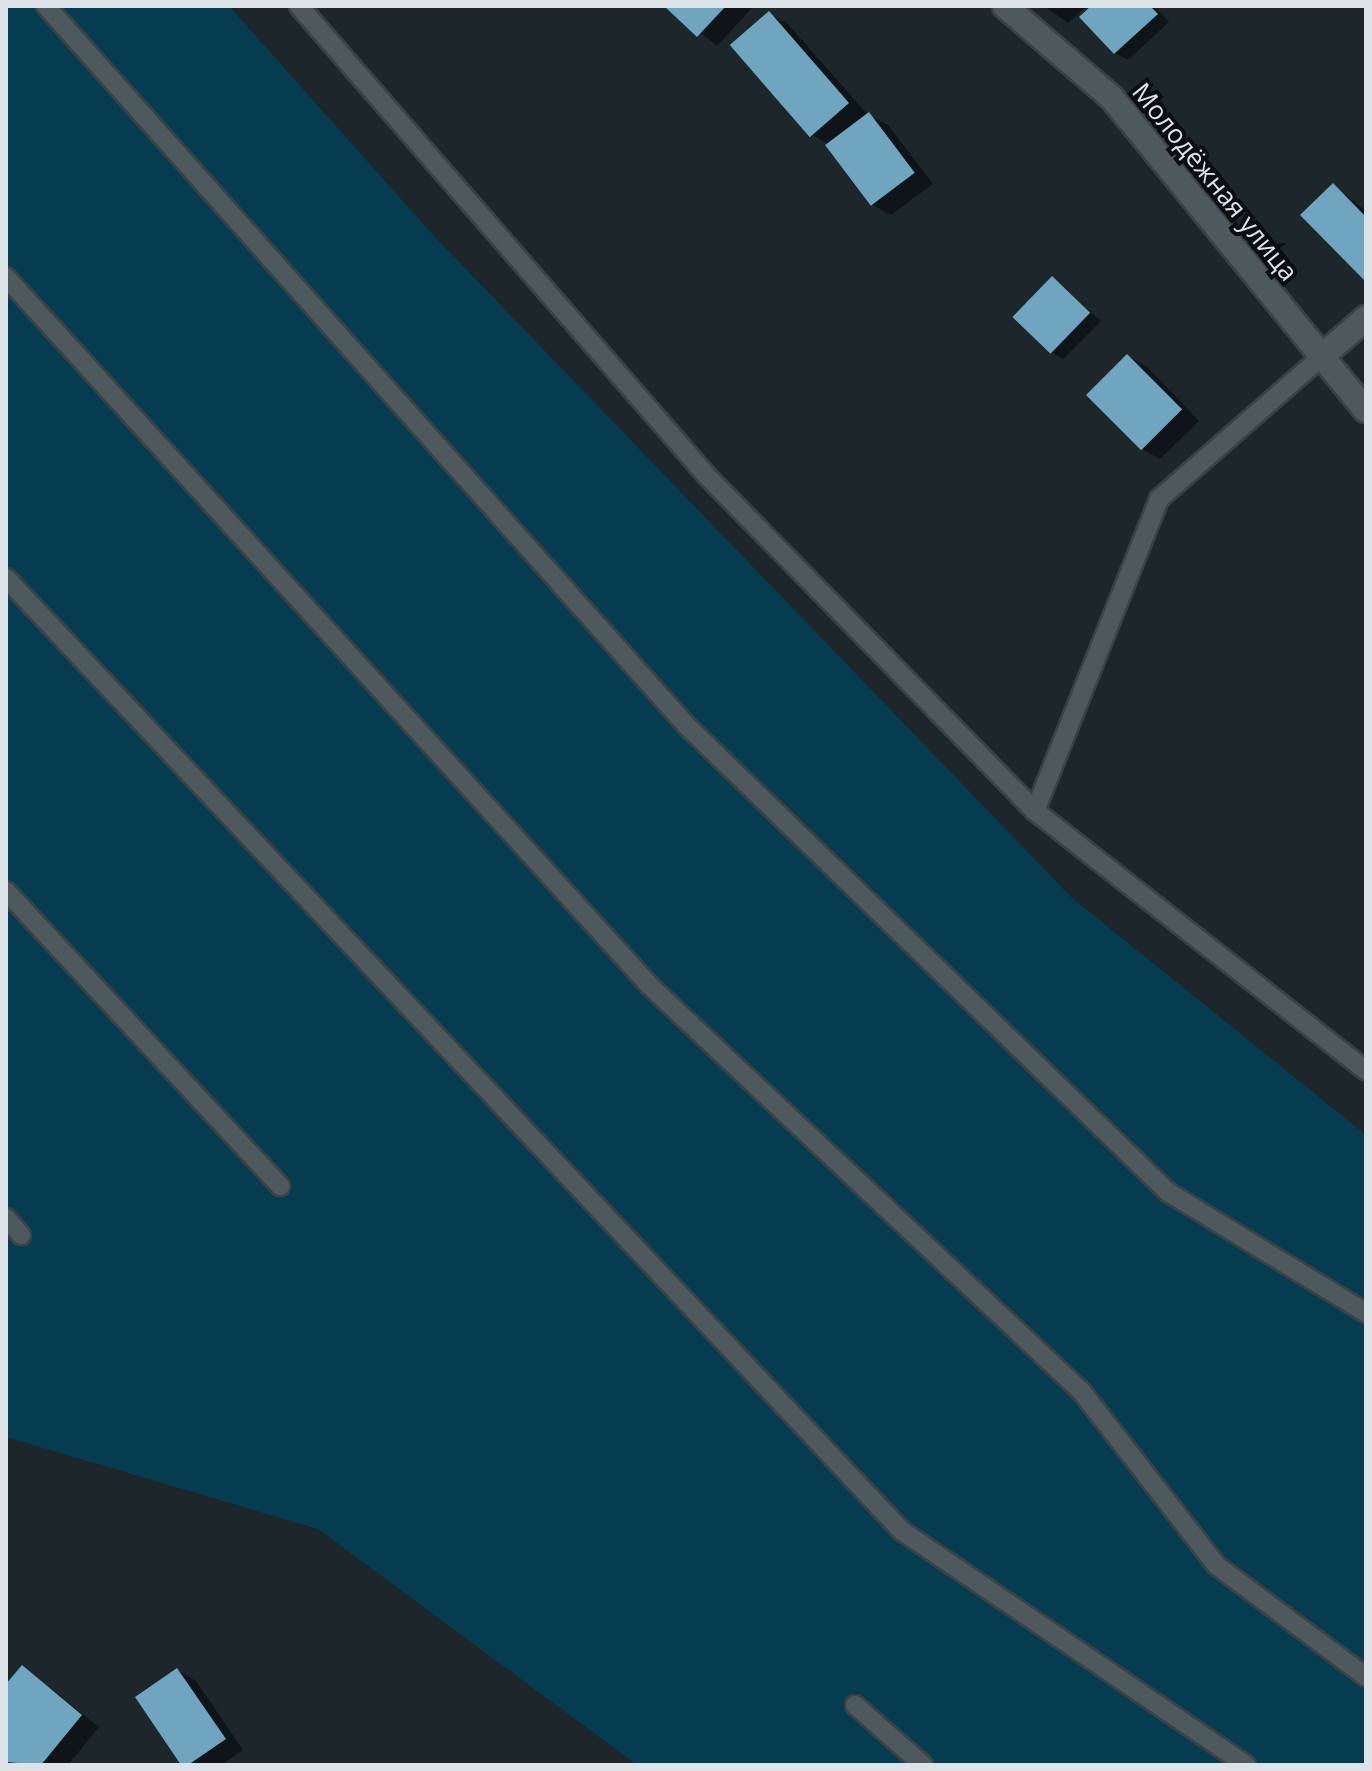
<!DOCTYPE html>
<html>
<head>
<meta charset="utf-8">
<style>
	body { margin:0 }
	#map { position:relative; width:1372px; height:1771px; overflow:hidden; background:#1c262b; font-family:"Open Sans",sans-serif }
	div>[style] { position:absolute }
	.green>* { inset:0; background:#053c50 }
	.shadow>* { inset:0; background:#0007 }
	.building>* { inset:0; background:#70a5bf; transform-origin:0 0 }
	.roads { filter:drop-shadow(2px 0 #3a4246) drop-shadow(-2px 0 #3a4246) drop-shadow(0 2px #3a4246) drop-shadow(0 -2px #3a4246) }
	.service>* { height:18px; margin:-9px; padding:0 9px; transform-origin:9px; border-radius:9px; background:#4e595e }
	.minor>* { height:24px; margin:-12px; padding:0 12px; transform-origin:12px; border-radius:12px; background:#4e595e }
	span { translate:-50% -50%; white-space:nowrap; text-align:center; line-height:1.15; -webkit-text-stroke:8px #0a0e10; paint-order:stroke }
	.street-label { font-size:26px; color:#dde3e6 }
	.frame { position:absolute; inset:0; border:8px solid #dde3e6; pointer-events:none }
</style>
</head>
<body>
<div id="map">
	<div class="green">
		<i style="clip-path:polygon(6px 6px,229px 6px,434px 236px,1071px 897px,1366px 1135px,1366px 1765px,637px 1765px,318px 1529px,6px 1437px)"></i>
	</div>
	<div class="shadow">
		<i style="clip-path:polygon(667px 6px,750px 6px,752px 8px,717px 46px)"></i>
		<i style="clip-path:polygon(1044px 6px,1087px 6px,1068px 23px)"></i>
		<i style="clip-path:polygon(1094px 6px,1154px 6px,1169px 22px,1128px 60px,1115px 53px)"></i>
		<i style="clip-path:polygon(769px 14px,788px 24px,868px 115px,888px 125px,933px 184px,891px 215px,873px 205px,826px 143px,812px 135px)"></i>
		<i style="clip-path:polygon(1333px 185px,1366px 211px,1366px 279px)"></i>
		<i style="clip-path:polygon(1052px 279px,1101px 321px,1063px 359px,1051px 352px)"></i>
		<i style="clip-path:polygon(1128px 356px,1147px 367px,1199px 421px,1160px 459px,1142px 449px)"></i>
		<i style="clip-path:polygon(23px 1667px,99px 1727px,68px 1765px,12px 1765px,6px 1760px,6px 1687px)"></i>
		<i style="clip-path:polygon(177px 1670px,196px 1681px,243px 1750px,221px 1765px,184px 1765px)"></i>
	</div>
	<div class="building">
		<i style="clip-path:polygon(664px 6px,726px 6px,697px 37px)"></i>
		<i style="clip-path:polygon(1091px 6px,1150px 6px,1158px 14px,1114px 54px,1079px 17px)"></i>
		<i style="left:769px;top:11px;width:122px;height:52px;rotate:49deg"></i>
		<i style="left:869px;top:112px;width:76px;height:55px;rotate:53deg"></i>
		<i style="clip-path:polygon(1333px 183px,1366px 217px,1366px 282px,1300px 215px)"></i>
		<i style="left:1052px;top:276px;width:53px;height:57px;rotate:44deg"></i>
		<i style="left:1127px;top:354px;width:78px;height:58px;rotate:45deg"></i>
		<i style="clip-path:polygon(22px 1665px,82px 1715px,41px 1765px,6px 1762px,6px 1684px)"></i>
		<i style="clip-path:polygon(177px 1668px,226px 1739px,188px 1765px,181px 1765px,135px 1697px)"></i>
	</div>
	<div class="roads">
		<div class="service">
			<i style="left:46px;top:6px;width:961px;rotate:48.33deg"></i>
			<i style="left:685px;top:724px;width:673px;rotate:44.1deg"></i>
			<i style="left:1168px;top:1192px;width:232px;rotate:31.4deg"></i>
			<i style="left:299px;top:6px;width:622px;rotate:49.04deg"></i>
			<i style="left:707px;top:476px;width:469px;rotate:45.6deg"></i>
			<i style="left:1035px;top:811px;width:421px;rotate:38.1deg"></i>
			<i style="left:6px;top:277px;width:958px;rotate:47.75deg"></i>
			<i style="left:650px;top:986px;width:593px;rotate:43.22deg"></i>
			<i style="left:1082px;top:1392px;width:219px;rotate:52.2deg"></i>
			<i style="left:1216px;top:1565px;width:187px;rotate:36.7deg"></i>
			<i style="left:6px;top:578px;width:1308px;rotate:46.77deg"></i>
			<i style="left:902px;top:1531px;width:416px;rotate:34.2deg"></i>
			<i style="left:1035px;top:811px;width:336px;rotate:-68.3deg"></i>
			<i style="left:1159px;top:499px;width:215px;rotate:-41.2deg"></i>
			<i style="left:6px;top:891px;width:403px;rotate:47.1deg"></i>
			<i style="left:6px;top:1218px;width:23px;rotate:49deg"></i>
			<i style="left:855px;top:1705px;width:91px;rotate:41.4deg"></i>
		</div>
		<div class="minor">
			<i style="left:1005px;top:6px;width:141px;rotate:40.7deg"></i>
			<i style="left:1112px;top:98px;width:402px;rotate:50.9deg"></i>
			<i style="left:1321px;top:357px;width:60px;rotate:-40.9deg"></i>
		</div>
	</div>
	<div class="street-label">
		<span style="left:1215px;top:182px;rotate:51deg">Молодёжная улица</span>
	</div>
	<div class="frame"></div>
</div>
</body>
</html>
